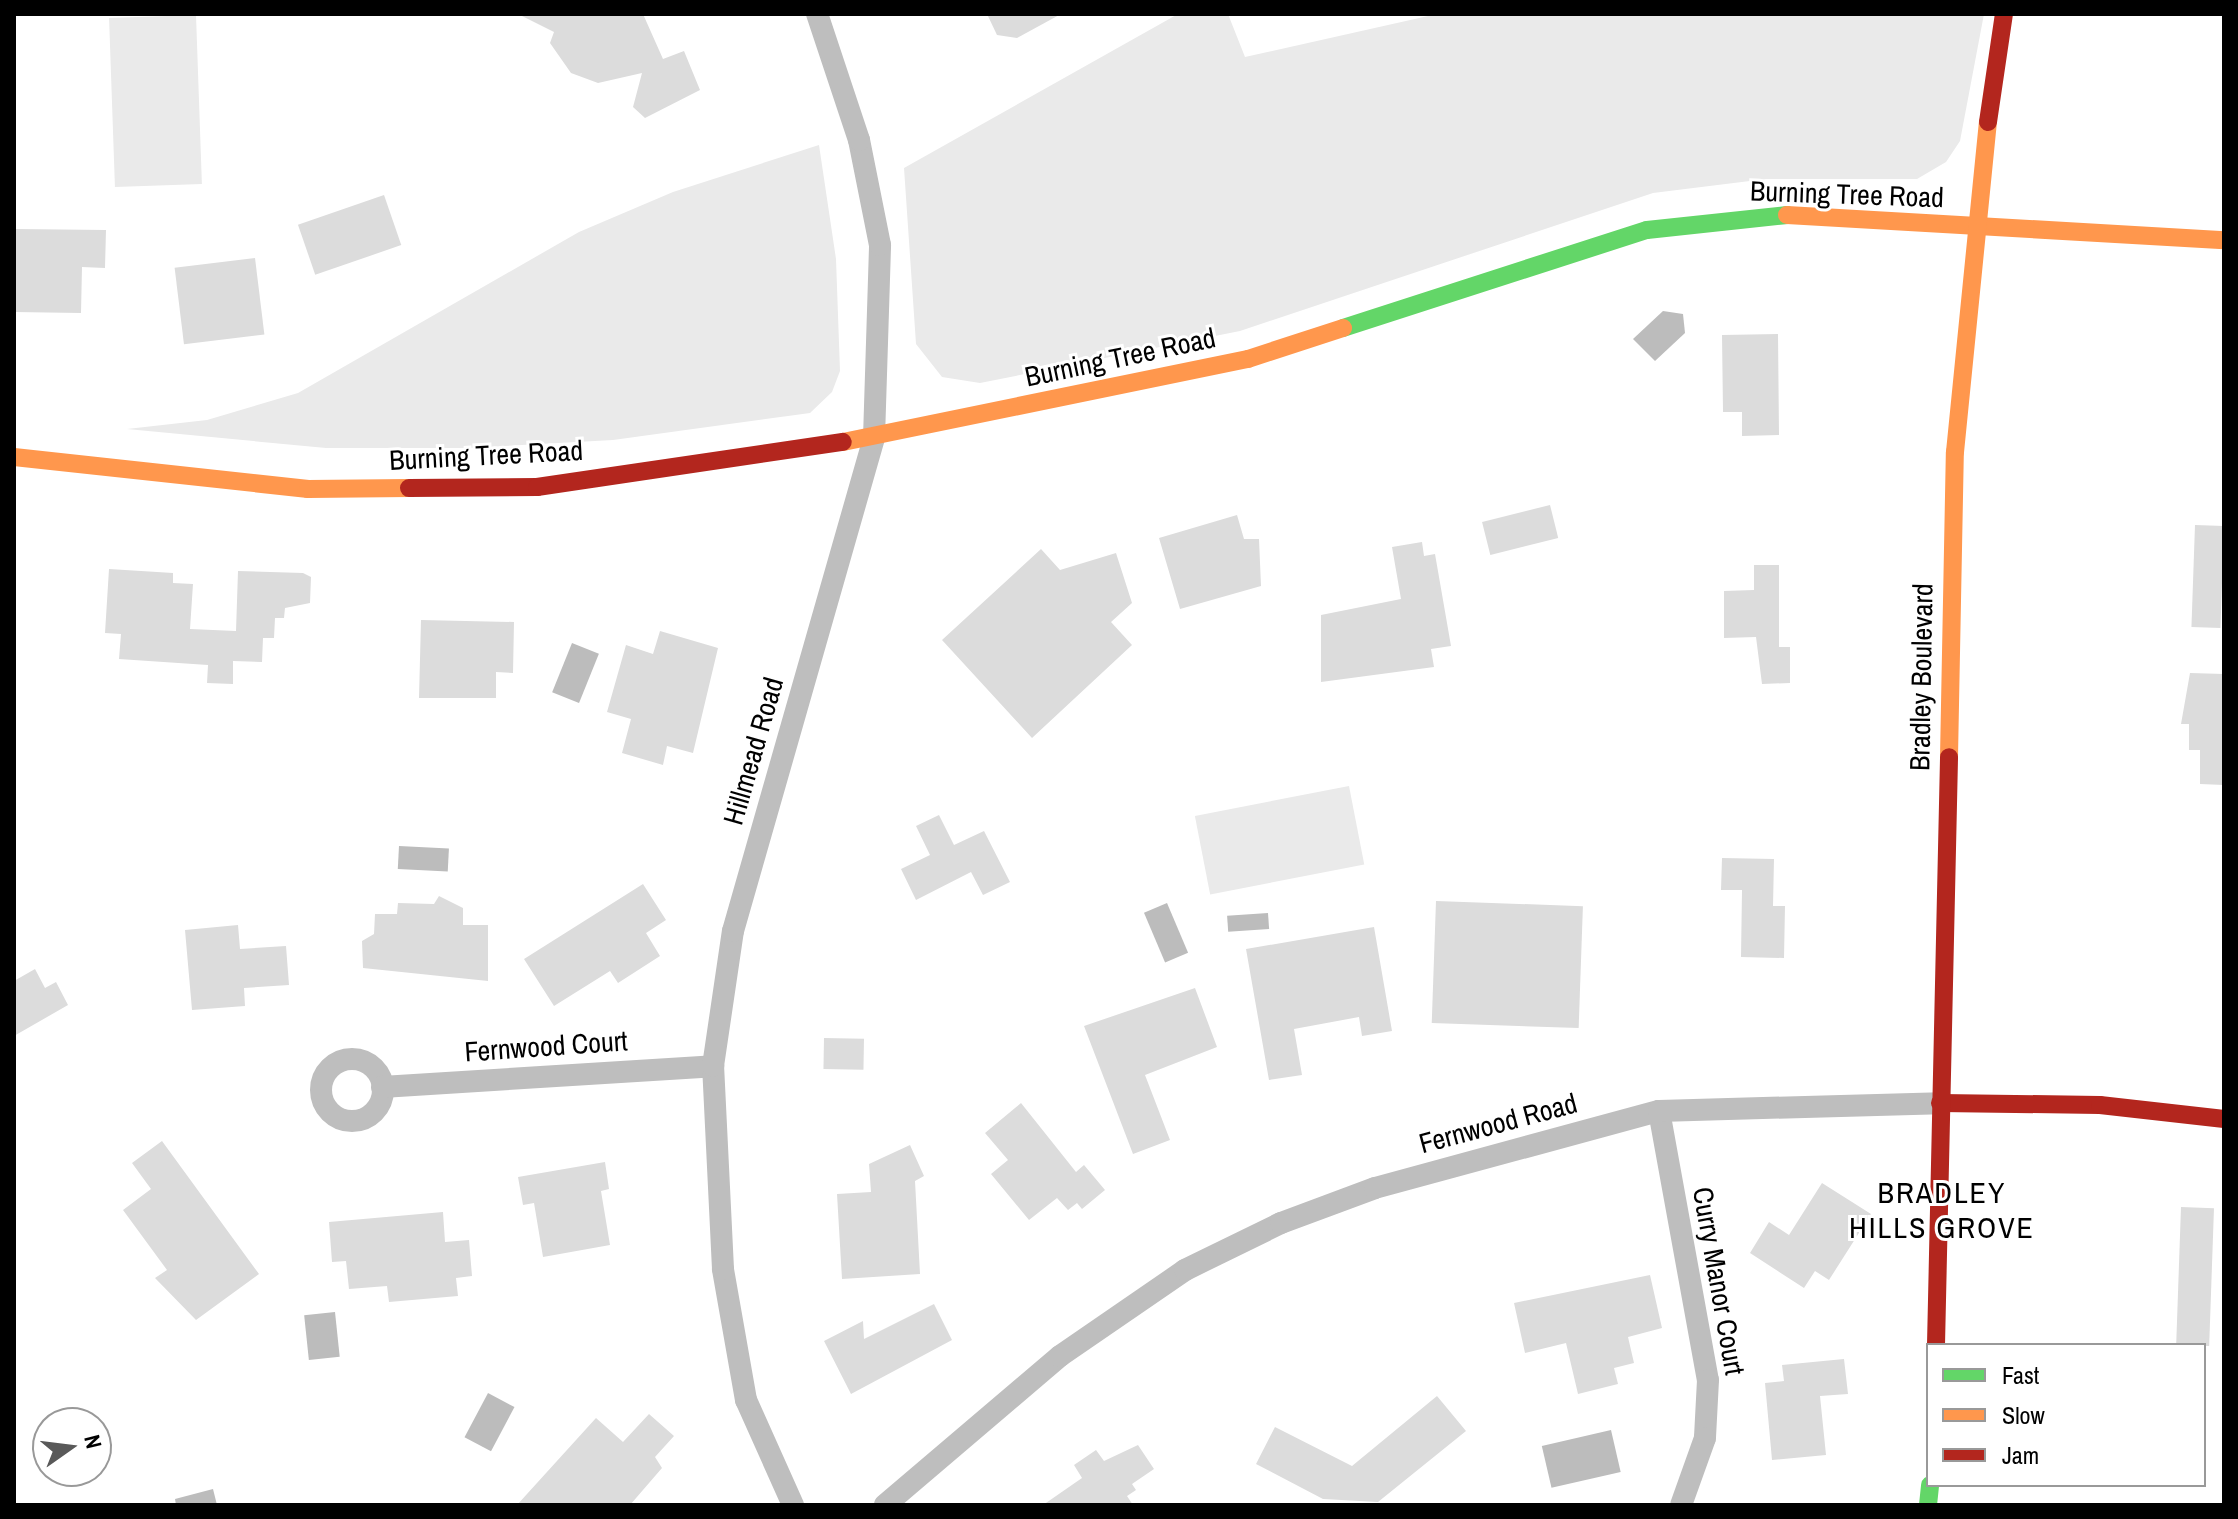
<!DOCTYPE html>
<html>
<head>
<meta charset="utf-8">
<style>
	body { margin:0 }
	#map { position:relative; width:2238px; height:1519px; overflow:hidden; background:#fff; font-family:"Archivo Narrow",sans-serif }
	div>[style] { position:absolute }
	.green>* { inset:0; background:#eaeaea; transform-origin:0 0 }
	.water>* { inset:0; background:#bcbcbc; transform-origin:0 0 }
	.building>* { inset:0; background:#dcdcdc; transform-origin:0 0 }
	.street>* { height:22px; margin:-11px; padding:0 11px; transform-origin:11px; border-radius:11px; background:#bebebe }
	.street>.ring { margin:-11px; padding:0; box-sizing:content-box; background:none; border:22px solid #bebebe; border-radius:50% }
	.fast>* { height:18px; margin:-9px; padding:0 9px; transform-origin:9px; border-radius:9px; background:#63d668 }
	.slow>* { height:18px; margin:-9px; padding:0 9px; transform-origin:9px; border-radius:9px; background:#ff974d }
	.jam>* { height:18px; margin:-9px; padding:0 9px; transform-origin:9px; border-radius:9px; background:#b3261e }
	span { translate:-50% -50%; white-space:nowrap; text-align:center; line-height:1.15; -webkit-text-stroke:6px #fff; paint-order:stroke }
	.street-label { font-size:28px; color:#000 }
	.neighbourhood-label { font-size:30px; color:#000; letter-spacing:2px }
	.frame { position:absolute; inset:0; border:16px solid #000; pointer-events:none }
	.legend { position:absolute; left:1926px; top:1343px; width:280px; height:144px; box-sizing:border-box; background:#fff; border:2px solid #999; margin:0; padding:10px 14px; list-style:none; font-size:24px; color:#000 }
	.legend li { display:flex; align-items:center; gap:16px; height:40px }
	.legend b { width:40px; border:2px solid #999 }
	.north { position:absolute; left:32px; top:1407px; width:80px; height:80px; box-sizing:border-box; background:#fff; border:2px solid #999; border-radius:50%; rotate:76deg; font-size:22px; font-weight:700; line-height:32px; text-align:center; color:#000 }
	.north::after { content:''; display:block; margin:auto; width:28px; height:36px; background:#595959; clip-path:polygon(50% 0,100% 100%,50% 72%,0 100%) }
</style>
</head>
<body>
<div id="map">
	<div class="green">
		<i style="clip-path:polygon(1178px 14px,1228px 14px,1245px 57px,1437px 14px,1984px 14px,1960px 141px,1946px 162px,1917px 179px,1766px 179px,1653px 193px,1240px 331px,980px 383px,942px 377px,916px 344px,904px 168px)"></i>
		<i style="left:196px;top:15px;width:169px;height:87px;rotate:88deg"></i>
		<i style="clip-path:polygon(819px 145px,836px 259px,840px 371px,832px 392px,810px 413px,613px 440px,469px 448px,326px 448px,127px 429px,207px 420px,298px 393px,579px 232px,673px 192px)"></i>
		<i style="left:1349px;top:786px;width:80px;height:157px;rotate:79deg"></i>
	</div>
	<div class="water">
		<i style="clip-path:polygon(1663px 311px,1683px 314px,1685px 333px,1655px 361px,1633px 339px)"></i>
		<i style="left:572px;top:643px;width:29px;height:53px;rotate:22deg"></i>
		<i style="left:399px;top:846px;width:50px;height:23px;rotate:3deg"></i>
		<i style="left:1167px;top:903px;width:54px;height:25px;rotate:67deg"></i>
		<i style="left:1268px;top:913px;width:16px;height:41px;rotate:86deg"></i>
		<i style="left:335px;top:1312px;width:45px;height:31px;rotate:84deg"></i>
		<i style="left:488px;top:1393px;width:30px;height:50px;rotate:28deg"></i>
		<i style="left:1611px;top:1430px;width:43px;height:71px;rotate:77deg"></i>
		<i style="clip-path:polygon(213px 1489px,217px 1505px,176px 1505px,175px 1499px)"></i>
	</div>
	<div class="building">
		<i style="clip-path:polygon(518px 14px,643px 14px,663px 59px,684px 51px,700px 90px,645px 118px,633px 107px,642px 73px,598px 83px,571px 73px,550px 43px,554px 32px)"></i>
		<i style="clip-path:polygon(987px 14px,1061px 14px,1017px 38px,997px 35px)"></i>
		<i style="left:384px;top:195px;width:53px;height:91px;rotate:71deg"></i>
		<i style="clip-path:polygon(15px 229px,106px 230px,105px 268px,82px 267px,81px 313px,14px 312px)"></i>
		<i style="left:255px;top:258px;width:77px;height:81px;rotate:83deg"></i>
		<i style="clip-path:polygon(1778px 334px,1779px 435px,1742px 436px,1742px 412px,1723px 412px,1722px 335px)"></i>
		<i style="left:1550px;top:505px;width:34px;height:70px;rotate:76deg"></i>
		<i style="clip-path:polygon(1237px 515px,1244px 539px,1259px 539px,1261px 586px,1180px 609px,1159px 538px)"></i>
		<i style="left:2195px;top:525px;width:29px;height:102px;rotate:2deg"></i>
		<i style="clip-path:polygon(1422px 542px,1424px 556px,1435px 554px,1451px 646px,1431px 649px,1434px 667px,1321px 682px,1321px 615px,1401px 599px,1392px 547px)"></i>
		<i style="clip-path:polygon(1041px 549px,1060px 570px,1116px 553px,1132px 603px,1111px 622px,1132px 645px,1032px 738px,942px 640px)"></i>
		<i style="clip-path:polygon(1754px 565px,1779px 565px,1779px 647px,1790px 647px,1790px 683px,1762px 684px,1756px 637px,1724px 638px,1724px 591px,1754px 590px)"></i>
		<i style="clip-path:polygon(109px 569px,173px 573px,173px 583px,193px 584px,190px 629px,236px 631px,238px 571px,303px 573px,311px 577px,310px 603px,285px 608px,284px 618px,275px 618px,274px 638px,263px 638px,262px 662px,233px 661px,233px 684px,207px 683px,208px 665px,119px 659px,121px 634px,105px 633px)"></i>
		<i style="clip-path:polygon(421px 620px,514px 622px,513px 673px,496px 672px,496px 698px,419px 698px)"></i>
		<i style="clip-path:polygon(660px 631px,718px 648px,693px 753px,667px 746px,663px 765px,622px 753px,631px 719px,607px 712px,626px 645px,653px 654px)"></i>
		<i style="clip-path:polygon(2190px 673px,2224px 674px,2224px 785px,2200px 784px,2200px 750px,2189px 750px,2189px 724px,2181px 724px)"></i>
		<i style="clip-path:polygon(939px 815px,954px 845px,984px 831px,1010px 882px,983px 895px,971px 872px,916px 900px,901px 869px,930px 855px,916px 826px)"></i>
		<i style="clip-path:polygon(1722px 858px,1774px 859px,1773px 906px,1785px 906px,1784px 958px,1741px 957px,1742px 890px,1721px 890px)"></i>
		<i style="clip-path:polygon(643px 884px,666px 920px,646px 933px,660px 956px,618px 983px,610px 971px,554px 1006px,524px 959px)"></i>
		<i style="clip-path:polygon(439px 896px,463px 908px,463px 925px,488px 925px,488px 981px,363px 968px,362px 941px,374px 934px,375px 914px,397px 914px,398px 903px,434px 904px)"></i>
		<i style="left:1436px;top:901px;width:147px;height:122px;rotate:2deg"></i>
		<i style="clip-path:polygon(238px 925px,240px 949px,286px 946px,289px 985px,244px 988px,245px 1006px,192px 1010px,185px 930px)"></i>
		<i style="clip-path:polygon(1374px 927px,1392px 1031px,1362px 1036px,1359px 1017px,1294px 1029px,1302px 1075px,1269px 1080px,1246px 949px)"></i>
		<i style="clip-path:polygon(35px 969px,45px 988px,56px 982px,68px 1005px,14px 1036px,14px 981px)"></i>
		<i style="clip-path:polygon(1195px 988px,1217px 1047px,1145px 1075px,1170px 1140px,1133px 1154px,1084px 1026px)"></i>
		<i style="left:824px;top:1038px;width:40px;height:31px;rotate:1deg"></i>
		<i style="clip-path:polygon(1021px 1103px,1076px 1172px,1084px 1165px,1105px 1190px,1082px 1209px,1077px 1203px,1068px 1210px,1057px 1198px,1029px 1220px,991px 1174px,1008px 1160px,985px 1133px)"></i>
		<i style="clip-path:polygon(162px 1141px,259px 1274px,196px 1320px,155px 1278px,167px 1270px,123px 1210px,151px 1189px,132px 1163px)"></i>
		<i style="clip-path:polygon(910px 1145px,924px 1176px,915px 1181px,920px 1274px,842px 1279px,837px 1194px,871px 1192px,869px 1164px)"></i>
		<i style="clip-path:polygon(605px 1162px,609px 1189px,601px 1191px,610px 1245px,543px 1257px,534px 1203px,523px 1205px,518px 1177px)"></i>
		<i style="clip-path:polygon(1822px 1183px,1871px 1214px,1829px 1280px,1815px 1271px,1804px 1288px,1750px 1253px,1769px 1222px,1789px 1235px)"></i>
		<i style="left:2181px;top:1207px;width:33px;height:138px;rotate:2deg"></i>
		<i style="clip-path:polygon(443px 1212px,445px 1242px,469px 1240px,472px 1276px,456px 1278px,458px 1296px,389px 1302px,387px 1286px,349px 1289px,346px 1261px,332px 1262px,329px 1222px)"></i>
		<i style="clip-path:polygon(1650px 1275px,1662px 1328px,1628px 1337px,1634px 1363px,1614px 1368px,1618px 1384px,1578px 1394px,1566px 1343px,1525px 1353px,1514px 1303px)"></i>
		<i style="clip-path:polygon(934px 1304px,952px 1340px,851px 1394px,824px 1341px,863px 1321px,864px 1339px)"></i>
		<i style="clip-path:polygon(1844px 1359px,1848px 1394px,1820px 1396px,1826px 1455px,1772px 1460px,1765px 1383px,1784px 1381px,1782px 1365px)"></i>
		<i style="clip-path:polygon(1437px 1396px,1466px 1431px,1378px 1502px,1323px 1499px,1256px 1464px,1275px 1427px,1352px 1466px)"></i>
		<i style="clip-path:polygon(649px 1414px,674px 1436px,655px 1457px,662px 1468px,630px 1505px,517px 1505px,596px 1418px,623px 1442px)"></i>
		<i style="clip-path:polygon(1138px 1445px,1154px 1469px,1132px 1484px,1136px 1490px,1127px 1496px,1133px 1505px,1043px 1505px,1082px 1478px,1074px 1465px,1096px 1450px,1104px 1461px)"></i>
	</div>
	<div class="street">
		<i class="ring" style="left:321px;top:1059px;width:40px;height:40px"></i>
		<i style="left:382px;top:1087px;width:332px;rotate:-3.6deg"></i>
		<i style="left:1659px;top:1111px;width:273px;rotate:79.7deg"></i>
		<i style="left:1708px;top:1380px;width:58px;rotate:93deg"></i>
		<i style="left:1705px;top:1438px;width:71px;rotate:109.7deg"></i>
		<i style="left:793px;top:1505px;width:115px;rotate:-114.1deg"></i>
		<i style="left:746px;top:1400px;width:133px;rotate:-100deg"></i>
		<i style="left:723px;top:1269px;width:203px;rotate:-92.8deg"></i>
		<i style="left:713px;top:1066px;width:136px;rotate:-81.6deg"></i>
		<i style="left:733px;top:931px;width:513px;rotate:-74.04deg"></i>
		<i style="left:874px;top:438px;width:193px;rotate:-88.2deg"></i>
		<i style="left:880px;top:245px;width:107px;rotate:-101.3deg"></i>
		<i style="left:859px;top:140px;width:133px;rotate:-108.4deg"></i>
		<i style="left:885px;top:1505px;width:230px;rotate:-40.4deg"></i>
		<i style="left:1060px;top:1356px;width:152px;rotate:-34.5deg"></i>
		<i style="left:1185px;top:1270px;width:107px;rotate:-26.1deg"></i>
		<i style="left:1281px;top:1223px;width:100px;rotate:-20.4deg"></i>
		<i style="left:1375px;top:1188px;width:294px;rotate:-15.2deg"></i>
		<i style="left:1659px;top:1111px;width:281px;rotate:-1.6deg"></i>
	</div>
	<div class="fast">
		<i style="left:1343px;top:328px;width:319px;rotate:-17.9deg"></i>
		<i style="left:1647px;top:230px;width:141px;rotate:-6.1deg"></i>
		<i style="left:1928px;top:1505px;width:20px;rotate:-84deg"></i>
	</div>
	<div class="slow">
		<i style="left:1787px;top:215px;width:438px;rotate:3.3deg"></i>
		<i style="left:843px;top:442px;width:413px;rotate:-11.6deg"></i>
		<i style="left:1248px;top:359px;width:100px;rotate:-18.1deg"></i>
		<i style="left:14px;top:457px;width:296px;rotate:6.2deg"></i>
		<i style="left:308px;top:489px;width:101px;rotate:-0.6deg"></i>
		<i style="left:1949px;top:757px;width:305px;rotate:-88.9deg"></i>
		<i style="left:1955px;top:452px;width:332px;rotate:-84.3deg"></i>
	</div>
	<div class="jam">
		<i style="left:1988px;top:122px;width:109px;rotate:-81.6deg"></i>
		<i style="left:409px;top:488px;width:128px;rotate:-0.4deg"></i>
		<i style="left:537px;top:487px;width:309px;rotate:-8.4deg"></i>
		<i style="left:1940px;top:1103px;width:160px;rotate:0.7deg"></i>
		<i style="left:2100px;top:1105px;width:125px;rotate:6.4deg"></i>
		<i style="left:1936px;top:1345px;width:588px;rotate:-88.73deg"></i>
	</div>
	<div class="street-label">
		<span style="left:1847px;top:194px;rotate:2deg">Burning Tree Road</span>
		<span style="left:1120px;top:357px;rotate:-12deg">Burning Tree Road</span>
		<span style="left:486px;top:455px;rotate:-3deg">Burning Tree Road</span>
		<span style="left:1921px;top:677px;rotate:-89deg">Bradley Boulevard</span>
		<span style="left:753px;top:751px;rotate:-74deg">Hillmead Road</span>
		<span style="left:546px;top:1046px;rotate:-4deg">Fernwood Court</span>
		<span style="left:1498px;top:1123px;rotate:-15deg">Fernwood Road</span>
		<span style="left:1719px;top:1281px;rotate:80deg">Curry Manor Court</span>
	</div>
	<div class="neighbourhood-label">
		<span style="left:1942px;top:1209px">BRADLEY<br>HILLS GROVE</span>
	</div>
	<div class="frame"></div>
	<ul class="legend">
	<li><b style="height:10px;background:#63d668"></b>Fast</li>
	<li><b style="height:10px;background:#ff974d"></b>Slow</li>
	<li><b style="height:10px;background:#b3261e"></b>Jam</li>
	</ul>
	<div class="north">N</div>
</div>
</body>
</html>
